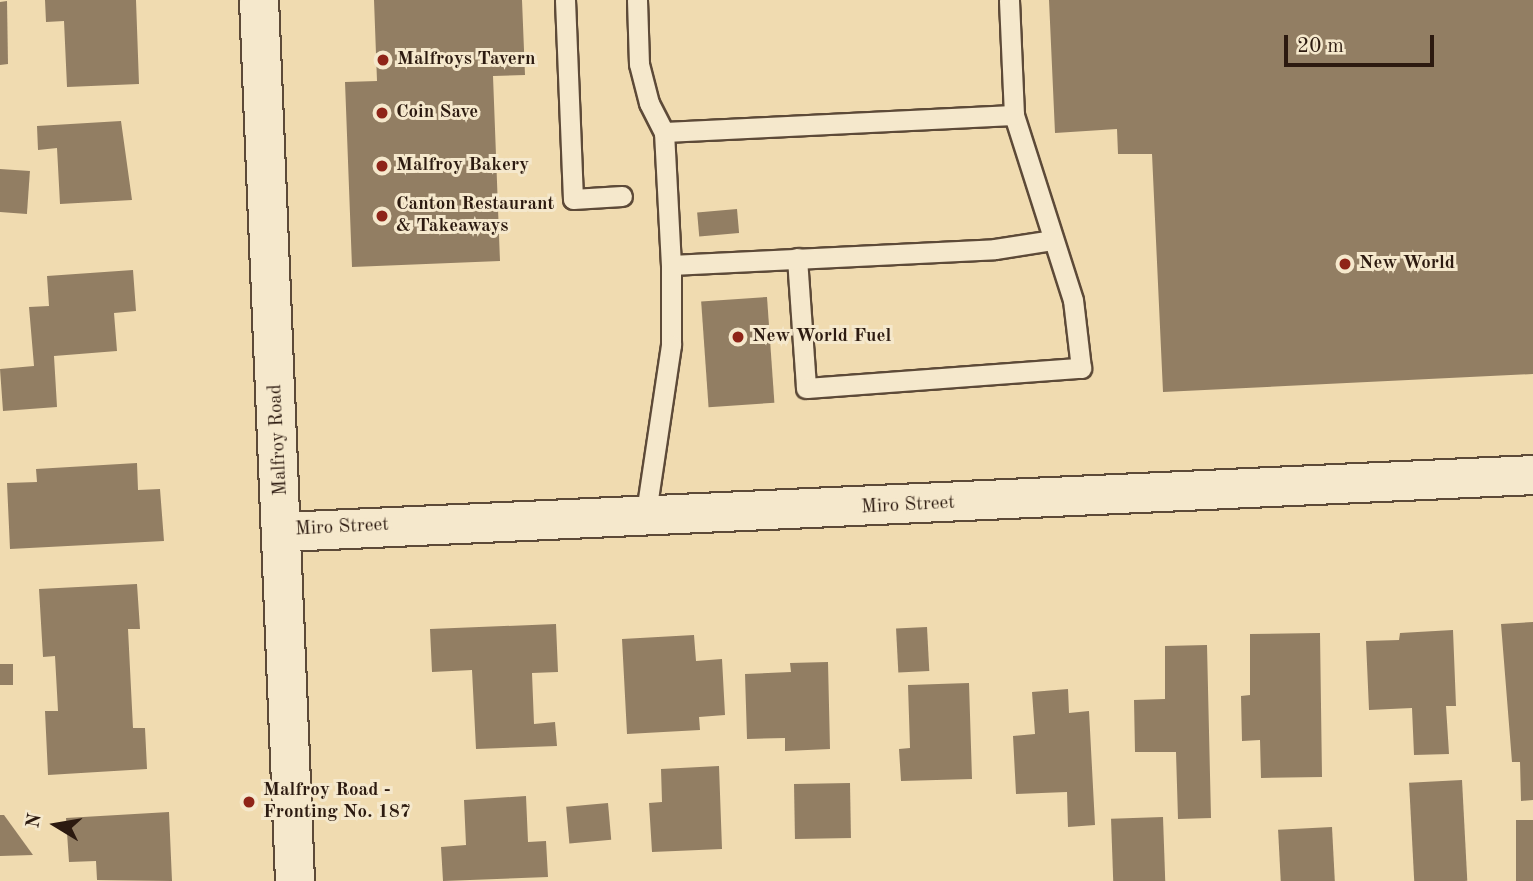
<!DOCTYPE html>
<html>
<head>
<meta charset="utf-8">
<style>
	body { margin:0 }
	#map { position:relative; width:1533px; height:881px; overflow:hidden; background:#f0dbb0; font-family:"Old Standard TT",serif }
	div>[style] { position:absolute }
	.building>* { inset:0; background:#927e63; transform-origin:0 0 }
	.roads { filter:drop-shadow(2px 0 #5d4a38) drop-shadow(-2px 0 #5d4a38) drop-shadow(0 2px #5d4a38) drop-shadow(0 -2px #5d4a38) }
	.service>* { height:19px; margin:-9.5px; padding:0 9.5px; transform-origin:9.5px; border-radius:9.5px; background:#f5e8cc }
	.minor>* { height:38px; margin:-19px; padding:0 19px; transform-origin:19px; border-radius:19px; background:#f5e8cc }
	.secondary>* { height:38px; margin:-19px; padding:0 19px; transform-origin:19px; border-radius:19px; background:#f5e8cc }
	.dots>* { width:19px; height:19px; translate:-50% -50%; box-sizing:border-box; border:4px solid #f5e8cc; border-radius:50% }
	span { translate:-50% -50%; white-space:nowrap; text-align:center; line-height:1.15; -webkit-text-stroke:6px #f5e8cc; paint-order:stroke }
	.poi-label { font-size:19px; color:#2c1a10; font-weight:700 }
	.left { translate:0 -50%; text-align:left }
	.street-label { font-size:19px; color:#2c1a10 }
	.north { position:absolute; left:21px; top:790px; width:70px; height:70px; -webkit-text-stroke:5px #f5e8cc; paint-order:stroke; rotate:281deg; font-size:19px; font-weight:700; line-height:28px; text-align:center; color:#2c1a10 }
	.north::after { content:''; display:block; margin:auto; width:24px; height:32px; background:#2c1a10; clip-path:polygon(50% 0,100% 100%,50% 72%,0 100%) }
	.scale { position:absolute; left:1284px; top:35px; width:150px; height:32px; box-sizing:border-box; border:4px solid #2c1a10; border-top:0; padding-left:9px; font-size:21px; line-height:24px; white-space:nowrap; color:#2c1a10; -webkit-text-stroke:5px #f5e8cc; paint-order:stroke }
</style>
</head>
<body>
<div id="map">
	<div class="building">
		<i style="clip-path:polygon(45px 0,136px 0,139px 84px,67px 87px,64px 21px,46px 22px)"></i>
		<i style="clip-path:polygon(374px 0,522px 0,525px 75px,493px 76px,500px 261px,352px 267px,345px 82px,377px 81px)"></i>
		<i style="clip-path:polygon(1049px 0,1533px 0,1533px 374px,1163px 392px,1152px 154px,1118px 154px,1117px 129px,1055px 133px)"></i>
		<i style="clip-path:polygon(7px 1px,8px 64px,0 65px,0 2px)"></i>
		<i style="clip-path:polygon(121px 121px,132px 200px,60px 204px,57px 148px,38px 150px,37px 126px)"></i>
		<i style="left:0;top:169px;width:30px;height:43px;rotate:4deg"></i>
		<i style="left:737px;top:209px;width:24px;height:40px;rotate:85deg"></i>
		<i style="clip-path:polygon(133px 270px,136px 311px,114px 313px,117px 351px,54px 356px,57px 407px,3px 411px,0 369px,34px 366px,29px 307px,49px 306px,47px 276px)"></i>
		<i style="left:767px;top:297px;width:106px;height:66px;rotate:86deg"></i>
		<i style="clip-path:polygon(137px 463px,138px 490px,160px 489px,164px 541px,10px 549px,7px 483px,37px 482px,36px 469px)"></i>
		<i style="clip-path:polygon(137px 584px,140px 629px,128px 629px,133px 728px,145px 728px,147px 769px,48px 775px,45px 711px,58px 711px,55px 656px,43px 657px,39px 589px)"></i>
		<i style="clip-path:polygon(1533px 622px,1533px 800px,1521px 801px,1520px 762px,1512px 762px,1501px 624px)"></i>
		<i style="clip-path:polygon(556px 624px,558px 672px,532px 673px,534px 724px,555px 722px,557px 746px,476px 749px,472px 670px,432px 672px,430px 629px)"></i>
		<i style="left:927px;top:627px;width:44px;height:31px;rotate:87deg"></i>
		<i style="clip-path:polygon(1453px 630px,1456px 706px,1446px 706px,1449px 754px,1414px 755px,1412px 708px,1369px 710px,1366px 641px,1399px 640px,1400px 633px)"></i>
		<i style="clip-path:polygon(1320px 633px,1322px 777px,1261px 778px,1260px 740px,1242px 741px,1241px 696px,1250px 695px,1250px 634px)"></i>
		<i style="clip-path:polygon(694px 635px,696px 661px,722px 659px,725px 715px,699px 717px,700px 730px,627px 734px,622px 639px)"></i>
		<i style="clip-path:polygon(1207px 645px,1211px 818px,1178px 819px,1176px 752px,1135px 752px,1134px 700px,1165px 699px,1165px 646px)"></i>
		<i style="clip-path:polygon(828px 662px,830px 749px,785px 751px,785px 738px,747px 739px,745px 674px,791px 672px,790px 663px)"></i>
		<i style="left:0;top:664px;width:13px;height:21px"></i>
		<i style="clip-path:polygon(969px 683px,972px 779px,901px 781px,899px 749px,910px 748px,908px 685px)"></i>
		<i style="clip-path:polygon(1068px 689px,1069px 713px,1089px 711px,1095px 825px,1068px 827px,1067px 792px,1016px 794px,1013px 736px,1035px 734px,1032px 692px)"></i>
		<i style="clip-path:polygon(719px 766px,722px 849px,652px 852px,649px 803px,662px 802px,661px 769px)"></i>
		<i style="left:1462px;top:780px;width:101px;height:53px;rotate:87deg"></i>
		<i style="left:850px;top:783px;width:55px;height:56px;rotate:89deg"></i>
		<i style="clip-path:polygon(526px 796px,528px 842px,546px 841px,548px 877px,443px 881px,441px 847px,466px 845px,464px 800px)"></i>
		<i style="left:608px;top:803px;width:37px;height:42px;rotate:85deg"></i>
		<i style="clip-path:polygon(169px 812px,172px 881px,97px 880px,96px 861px,69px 862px,66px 818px)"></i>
		<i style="clip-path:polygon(0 815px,4px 815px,33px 855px,0 856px)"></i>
		<i style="left:1163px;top:817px;width:64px;height:52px;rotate:88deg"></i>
		<i style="left:1533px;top:820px;width:61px;height:17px;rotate:90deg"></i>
		<i style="left:1332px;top:827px;width:54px;height:54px;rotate:87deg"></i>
	</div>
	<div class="roads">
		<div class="service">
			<i style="left:565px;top:0;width:199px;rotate:87.7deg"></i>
			<i style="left:573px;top:199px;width:49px;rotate:-3.5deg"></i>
			<i style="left:637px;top:0;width:64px;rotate:88.2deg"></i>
			<i style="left:639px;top:64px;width:40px;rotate:75.6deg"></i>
			<i style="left:649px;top:103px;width:33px;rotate:63deg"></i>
			<i style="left:664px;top:132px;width:133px;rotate:87deg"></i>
			<i style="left:671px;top:265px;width:80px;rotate:90deg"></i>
			<i style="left:671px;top:345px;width:175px;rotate:98.5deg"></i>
			<i style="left:664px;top:132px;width:350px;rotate:-2.8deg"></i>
			<i style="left:797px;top:258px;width:130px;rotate:86deg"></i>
			<i style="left:806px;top:388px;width:276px;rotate:-4.2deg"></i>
			<i style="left:1081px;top:368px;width:68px;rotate:-96.7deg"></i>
			<i style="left:1073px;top:300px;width:194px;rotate:-107.7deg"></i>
			<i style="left:1014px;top:115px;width:115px;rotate:-92.5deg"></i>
			<i style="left:671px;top:265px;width:324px;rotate:-2.8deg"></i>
			<i style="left:995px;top:249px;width:59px;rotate:-8.8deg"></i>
		</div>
		<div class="minor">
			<i style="left:284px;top:532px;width:1250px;rotate:-2.61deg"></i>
		</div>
		<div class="secondary">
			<i style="left:259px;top:0;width:882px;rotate:87.66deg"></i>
		</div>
	</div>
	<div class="dots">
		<i style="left:383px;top:60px;background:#8f2418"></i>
		<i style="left:382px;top:113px;background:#8f2418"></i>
		<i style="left:382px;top:166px;background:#8f2418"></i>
		<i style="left:382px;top:216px;background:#8f2418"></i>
		<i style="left:1345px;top:264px;background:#8f2418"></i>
		<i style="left:738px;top:337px;background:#8f2418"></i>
		<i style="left:249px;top:802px;background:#8f2418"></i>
	</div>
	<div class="poi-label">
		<span class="left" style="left:397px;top:60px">Malfroys Tavern</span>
		<span class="left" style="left:396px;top:113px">Coin Save</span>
		<span class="left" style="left:396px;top:166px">Malfroy Bakery</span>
		<span class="left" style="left:396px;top:216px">Canton Restaurant<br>&amp; Takeaways</span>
		<span class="left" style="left:1359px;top:264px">New World</span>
		<span class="left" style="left:752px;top:337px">New World Fuel</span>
		<span class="left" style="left:263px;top:802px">Malfroy Road -<br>Fronting No. 187</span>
	</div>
	<div class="street-label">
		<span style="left:279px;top:440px;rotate:-93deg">Malfroy Road</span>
		<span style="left:908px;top:506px;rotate:-3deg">Miro Street</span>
		<span style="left:342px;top:528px;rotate:-3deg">Miro Street</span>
	</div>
	<div class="north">N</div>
	<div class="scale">20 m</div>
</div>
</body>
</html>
